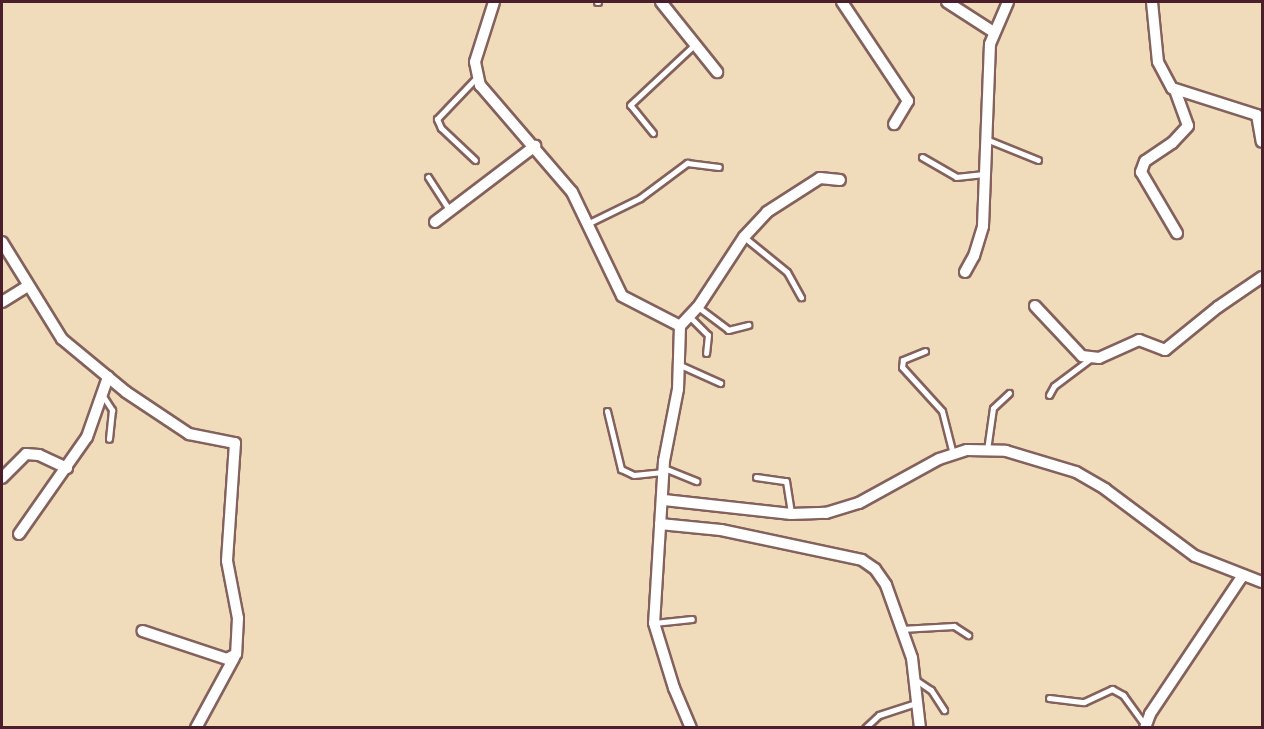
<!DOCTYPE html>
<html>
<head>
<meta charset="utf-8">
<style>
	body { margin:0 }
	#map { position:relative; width:1264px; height:729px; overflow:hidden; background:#f0dcba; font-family:"Gentium Book Plus",serif }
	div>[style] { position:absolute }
	.roads { filter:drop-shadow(2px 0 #84615d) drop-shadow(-2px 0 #84615d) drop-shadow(0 2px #84615d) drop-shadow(0 -2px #84615d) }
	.service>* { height:5px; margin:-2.5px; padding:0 2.5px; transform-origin:2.5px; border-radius:2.5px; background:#fff }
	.minor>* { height:10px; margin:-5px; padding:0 5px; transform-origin:5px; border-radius:5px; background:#fff }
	span { translate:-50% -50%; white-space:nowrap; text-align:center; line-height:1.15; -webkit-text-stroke:6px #fbf7ec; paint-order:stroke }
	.frame { position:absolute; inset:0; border:3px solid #4a1f2b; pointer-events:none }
</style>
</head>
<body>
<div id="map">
	<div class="roads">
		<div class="service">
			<i style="left:597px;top:2px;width:1px"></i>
			<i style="left:653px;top:133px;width:36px;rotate:-129deg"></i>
			<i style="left:630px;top:105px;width:86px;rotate:-43.1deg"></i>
			<i style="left:986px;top:139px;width:56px;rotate:22deg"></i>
			<i style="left:922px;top:157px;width:39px;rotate:30deg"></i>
			<i style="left:956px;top:177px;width:28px;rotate:-6deg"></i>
			<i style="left:475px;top:160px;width:47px;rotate:-136.7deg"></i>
			<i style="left:441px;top:128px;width:10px;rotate:-114deg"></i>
			<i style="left:437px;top:119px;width:58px;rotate:-46.4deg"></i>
			<i style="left:428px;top:177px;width:40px;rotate:57.1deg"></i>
			<i style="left:589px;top:223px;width:57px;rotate:-26.1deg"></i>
			<i style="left:640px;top:198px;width:59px;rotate:-36.7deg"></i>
			<i style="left:687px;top:163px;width:32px;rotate:7deg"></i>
			<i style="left:744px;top:237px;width:55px;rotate:39.1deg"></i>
			<i style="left:787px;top:272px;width:29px;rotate:61deg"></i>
			<i style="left:698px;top:307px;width:38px;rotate:37deg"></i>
			<i style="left:728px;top:330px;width:21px;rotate:-14deg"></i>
			<i style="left:690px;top:317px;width:25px;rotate:45deg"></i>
			<i style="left:708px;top:335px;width:18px;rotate:96deg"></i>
			<i style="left:925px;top:351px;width:24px;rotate:158deg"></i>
			<i style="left:903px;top:360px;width:7px;rotate:98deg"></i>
			<i style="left:902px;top:367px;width:59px;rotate:47.7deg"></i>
			<i style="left:942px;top:411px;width:44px;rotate:75.7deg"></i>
			<i style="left:680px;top:365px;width:44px;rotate:24.2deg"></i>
			<i style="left:1049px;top:395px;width:10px;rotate:-61deg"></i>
			<i style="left:1054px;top:386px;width:45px;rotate:-36.9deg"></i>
			<i style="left:103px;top:396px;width:17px;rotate:57deg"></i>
			<i style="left:112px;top:410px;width:29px;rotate:96deg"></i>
			<i style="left:607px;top:411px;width:60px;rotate:76.4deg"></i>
			<i style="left:621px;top:469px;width:14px;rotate:25deg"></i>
			<i style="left:634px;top:475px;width:30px;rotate:-6deg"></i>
			<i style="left:987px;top:450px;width:42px;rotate:-81.9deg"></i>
			<i style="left:993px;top:408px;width:22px;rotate:-43deg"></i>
			<i style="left:664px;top:468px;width:35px;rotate:22deg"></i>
			<i style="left:756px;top:477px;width:30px;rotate:8deg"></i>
			<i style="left:786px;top:481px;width:33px;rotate:81deg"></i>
			<i style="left:654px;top:623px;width:38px;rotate:-6deg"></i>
			<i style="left:901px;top:629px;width:53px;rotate:-3.2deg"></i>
			<i style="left:954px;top:626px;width:17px;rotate:33deg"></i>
			<i style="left:916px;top:680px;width:18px;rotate:34deg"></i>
			<i style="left:931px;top:690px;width:24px;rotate:57deg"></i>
			<i style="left:1049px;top:698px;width:35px;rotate:7deg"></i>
			<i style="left:1084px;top:702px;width:31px;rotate:-25deg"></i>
			<i style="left:1112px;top:689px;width:13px;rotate:29deg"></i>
			<i style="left:1123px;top:695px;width:36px;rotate:54deg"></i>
			<i style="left:865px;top:728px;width:19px;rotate:-43deg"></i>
			<i style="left:879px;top:715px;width:40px;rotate:-18deg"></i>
		</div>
		<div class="minor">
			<i style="left:494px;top:2px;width:63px;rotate:107.6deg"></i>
			<i style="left:475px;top:62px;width:24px;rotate:78deg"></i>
			<i style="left:480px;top:85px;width:141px;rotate:49.3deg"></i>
			<i style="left:572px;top:192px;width:115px;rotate:64.3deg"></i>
			<i style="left:622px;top:296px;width:65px;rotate:27.3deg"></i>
			<i style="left:680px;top:326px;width:63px;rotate:91.8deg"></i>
			<i style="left:678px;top:389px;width:73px;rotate:101deg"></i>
			<i style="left:664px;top:461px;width:162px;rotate:93.5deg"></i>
			<i style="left:654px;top:623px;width:68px;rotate:72.9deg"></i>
			<i style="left:674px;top:688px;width:43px;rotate:67deg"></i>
			<i style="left:661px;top:2px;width:90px;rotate:51.3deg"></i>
			<i style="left:842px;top:2px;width:119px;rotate:56.3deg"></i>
			<i style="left:908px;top:101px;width:27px;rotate:121deg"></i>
			<i style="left:947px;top:2px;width:54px;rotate:32.8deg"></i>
			<i style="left:1152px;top:2px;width:60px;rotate:84.3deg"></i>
			<i style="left:1158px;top:62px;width:30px;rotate:62deg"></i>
			<i style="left:1172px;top:88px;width:89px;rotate:17.6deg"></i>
			<i style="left:1257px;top:115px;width:27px;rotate:80deg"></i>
			<i style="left:1175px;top:90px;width:38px;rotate:70deg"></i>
			<i style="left:1188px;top:126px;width:23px;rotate:133deg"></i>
			<i style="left:1172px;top:143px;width:32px;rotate:146deg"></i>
			<i style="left:1145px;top:161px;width:12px;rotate:110deg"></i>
			<i style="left:1141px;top:172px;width:71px;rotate:59.5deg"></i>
			<i style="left:435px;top:222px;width:126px;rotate:-37.2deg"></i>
			<i style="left:2px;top:242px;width:114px;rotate:58.3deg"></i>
			<i style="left:62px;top:339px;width:83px;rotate:39.6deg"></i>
			<i style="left:126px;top:392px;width:76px;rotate:33.7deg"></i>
			<i style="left:189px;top:434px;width:47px;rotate:11.1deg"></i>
			<i style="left:235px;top:443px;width:118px;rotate:93.9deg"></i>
			<i style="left:227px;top:561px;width:58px;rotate:79.1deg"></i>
			<i style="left:238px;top:618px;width:36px;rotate:93deg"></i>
			<i style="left:236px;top:654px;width:10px;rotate:151deg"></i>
			<i style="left:227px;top:659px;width:89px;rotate:-161.6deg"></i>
			<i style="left:965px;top:272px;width:18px;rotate:-61deg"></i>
			<i style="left:974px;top:256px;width:31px;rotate:-73deg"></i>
			<i style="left:983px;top:226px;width:182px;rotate:-87.8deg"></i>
			<i style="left:990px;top:44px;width:46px;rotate:-66.8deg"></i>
			<i style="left:2px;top:302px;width:28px;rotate:-32deg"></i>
			<i style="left:1035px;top:306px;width:69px;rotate:46.8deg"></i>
			<i style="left:1082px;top:356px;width:17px;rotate:7deg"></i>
			<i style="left:1099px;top:358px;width:44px;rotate:-24.2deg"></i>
			<i style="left:1139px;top:340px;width:28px;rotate:21deg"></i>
			<i style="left:1165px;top:350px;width:68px;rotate:-39.1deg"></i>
			<i style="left:1218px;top:307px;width:53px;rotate:-34.3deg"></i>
			<i style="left:680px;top:326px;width:26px;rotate:-47deg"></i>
			<i style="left:698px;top:307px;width:84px;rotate:-56.7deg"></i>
			<i style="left:744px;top:237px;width:34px;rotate:-47deg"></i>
			<i style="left:767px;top:212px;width:63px;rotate:-32.7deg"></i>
			<i style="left:820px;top:178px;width:20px;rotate:6deg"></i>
			<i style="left:2px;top:478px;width:34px;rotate:-45deg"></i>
			<i style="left:26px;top:454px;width:13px;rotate:4deg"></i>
			<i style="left:39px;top:455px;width:31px;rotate:25deg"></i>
			<i style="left:664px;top:500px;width:128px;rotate:6.3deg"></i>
			<i style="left:791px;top:514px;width:35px;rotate:-2deg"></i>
			<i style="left:826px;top:513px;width:34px;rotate:-17deg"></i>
			<i style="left:859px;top:503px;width:91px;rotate:-28.8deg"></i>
			<i style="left:939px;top:459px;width:29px;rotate:-18deg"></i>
			<i style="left:967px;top:450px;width:39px;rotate:1deg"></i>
			<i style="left:1006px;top:451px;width:73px;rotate:16.7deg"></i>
			<i style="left:1076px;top:472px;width:34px;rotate:30deg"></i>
			<i style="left:1105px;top:489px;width:112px;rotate:36.7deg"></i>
			<i style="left:1195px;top:556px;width:72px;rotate:21.2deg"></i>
			<i style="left:660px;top:524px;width:61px;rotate:5.6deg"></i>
			<i style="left:721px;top:530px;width:144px;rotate:12deg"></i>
			<i style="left:862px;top:560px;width:16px;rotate:35deg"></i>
			<i style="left:875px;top:569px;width:19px;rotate:55deg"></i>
			<i style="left:886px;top:585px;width:77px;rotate:70.4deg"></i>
			<i style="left:912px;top:658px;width:70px;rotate:83.5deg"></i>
			<i style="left:19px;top:534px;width:118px;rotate:-55deg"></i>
			<i style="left:87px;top:437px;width:64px;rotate:-70.7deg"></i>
			<i style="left:196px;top:728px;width:80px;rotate:-61.5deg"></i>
			<i style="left:1145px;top:728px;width:15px;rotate:-70deg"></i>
			<i style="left:1150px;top:714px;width:167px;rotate:-56.2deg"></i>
		</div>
	</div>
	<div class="frame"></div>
</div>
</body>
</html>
